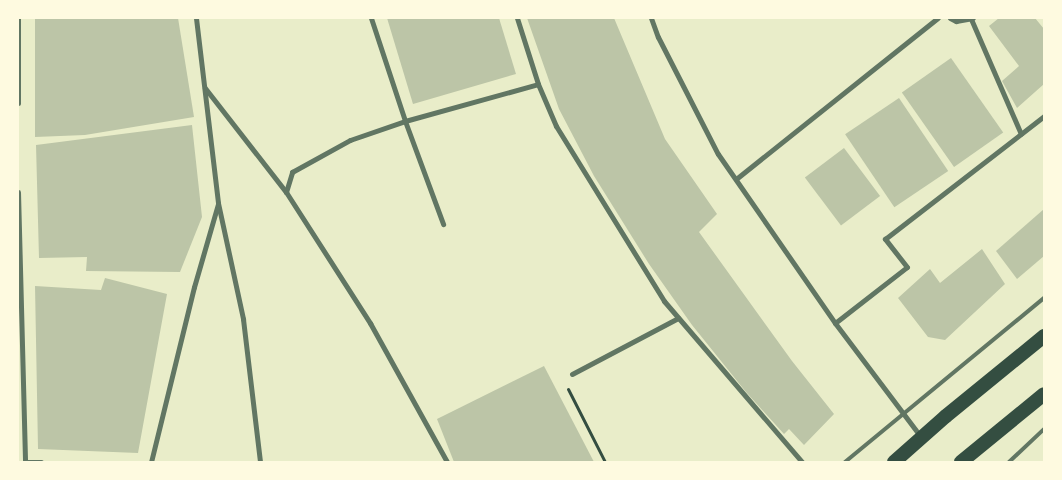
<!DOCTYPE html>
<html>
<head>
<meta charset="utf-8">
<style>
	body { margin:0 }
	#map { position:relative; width:1062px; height:480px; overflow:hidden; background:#e9edc9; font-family:Figtree,sans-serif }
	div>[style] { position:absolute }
	.building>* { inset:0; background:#bcc5a7; transform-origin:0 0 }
	.path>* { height:3px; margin:-1.5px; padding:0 1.5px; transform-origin:1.5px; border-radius:1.5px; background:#344e41 }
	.service>* { height:4px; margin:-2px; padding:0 2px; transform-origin:2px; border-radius:2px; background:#617663 }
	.minor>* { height:5px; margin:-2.5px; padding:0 2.5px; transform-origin:2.5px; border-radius:2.5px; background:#617663 }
	.trunk>* { height:14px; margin:-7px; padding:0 7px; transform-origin:7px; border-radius:7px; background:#344e41 }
	span { translate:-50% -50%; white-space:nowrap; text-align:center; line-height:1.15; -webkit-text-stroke:5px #fefae0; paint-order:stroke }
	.frame { position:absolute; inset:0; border:19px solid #fefae0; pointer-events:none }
</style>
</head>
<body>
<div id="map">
	<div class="building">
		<i style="clip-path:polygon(35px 18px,178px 18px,194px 117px,85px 135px,35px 137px)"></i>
		<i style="clip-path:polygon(387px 18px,499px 18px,516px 74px,413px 104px)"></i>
		<i style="clip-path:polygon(527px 18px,614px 18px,665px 139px,717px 214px,699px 232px,792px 361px,834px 414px,804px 445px,789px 429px,784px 434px,746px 392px,692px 325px,649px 264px,594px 176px,559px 109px)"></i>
		<i style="clip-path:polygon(999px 18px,1035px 18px,1044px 29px,1044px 84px,1017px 108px,1002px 81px,1019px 66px,989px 26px)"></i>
		<i style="left:951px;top:58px;width:91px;height:60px;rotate:55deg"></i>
		<i style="left:899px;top:98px;width:88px;height:65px;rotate:56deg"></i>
		<i style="clip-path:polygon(192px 125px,202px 217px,180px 272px,86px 271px,87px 257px,39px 258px,36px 145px)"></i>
		<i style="left:844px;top:148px;width:60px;height:49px;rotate:53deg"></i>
		<i style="clip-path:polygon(1044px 209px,1044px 256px,1017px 279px,996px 251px)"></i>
		<i style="clip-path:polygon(982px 249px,1005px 284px,945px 340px,928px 337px,898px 298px,930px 269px,940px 283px)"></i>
		<i style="clip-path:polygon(105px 278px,167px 294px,138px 453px,38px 449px,35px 286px,101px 290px)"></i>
		<i style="clip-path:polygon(544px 366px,594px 462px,454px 462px,437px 419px)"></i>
	</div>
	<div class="path">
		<i style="left:568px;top:389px;width:82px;rotate:63.1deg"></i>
	</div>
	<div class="service">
		<i style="left:845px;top:462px;width:258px;rotate:-39.5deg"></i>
		<i style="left:1009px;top:462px;width:48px;rotate:-43.3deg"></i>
	</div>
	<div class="minor">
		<i style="left:196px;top:18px;width:186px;rotate:83.2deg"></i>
		<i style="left:218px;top:203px;width:119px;rotate:77.8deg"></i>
		<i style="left:243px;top:319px;width:144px;rotate:83.2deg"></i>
		<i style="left:371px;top:18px;width:108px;rotate:71.7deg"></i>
		<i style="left:405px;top:121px;width:110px;rotate:69.7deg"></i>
		<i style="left:517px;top:18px;width:69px;rotate:72.3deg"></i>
		<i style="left:538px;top:84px;width:46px;rotate:66.8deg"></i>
		<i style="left:556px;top:126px;width:206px;rotate:58.3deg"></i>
		<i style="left:664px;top:301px;width:212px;rotate:49.4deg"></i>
		<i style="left:651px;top:18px;width:20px;rotate:70deg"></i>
		<i style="left:658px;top:37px;width:131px;rotate:62.9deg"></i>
		<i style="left:718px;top:154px;width:206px;rotate:55.3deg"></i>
		<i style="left:835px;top:323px;width:141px;rotate:53deg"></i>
		<i style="left:950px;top:18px;width:7px;rotate:27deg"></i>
		<i style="left:956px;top:21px;width:17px;rotate:-10deg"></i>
		<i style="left:971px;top:19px;width:125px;rotate:66.5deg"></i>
		<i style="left:205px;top:88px;width:132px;rotate:52.1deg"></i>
		<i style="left:286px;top:192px;width:156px;rotate:57.3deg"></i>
		<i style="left:370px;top:323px;width:159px;rotate:61deg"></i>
		<i style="left:18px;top:103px;width:85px;rotate:-90deg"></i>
		<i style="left:736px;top:179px;width:258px;rotate:-38.6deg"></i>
		<i style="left:18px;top:192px;width:270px;rotate:88.5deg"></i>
		<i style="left:286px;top:192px;width:21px;rotate:-73deg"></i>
		<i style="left:292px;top:172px;width:66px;rotate:-28.9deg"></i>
		<i style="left:350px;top:140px;width:58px;rotate:-19.1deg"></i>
		<i style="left:405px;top:121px;width:138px;rotate:-15.5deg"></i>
		<i style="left:835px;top:323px;width:91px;rotate:-37.9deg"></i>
		<i style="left:907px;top:267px;width:36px;rotate:-128deg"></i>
		<i style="left:885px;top:239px;width:201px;rotate:-37.7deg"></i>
		<i style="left:572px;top:374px;width:120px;rotate:-27.8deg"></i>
		<i style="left:25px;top:462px;width:16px"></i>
		<i style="left:151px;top:462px;width:180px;rotate:-76.2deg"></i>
		<i style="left:194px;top:287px;width:86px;rotate:-73.9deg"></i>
	</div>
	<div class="trunk">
		<i style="left:894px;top:462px;width:69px;rotate:-41.5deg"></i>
		<i style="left:946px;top:416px;width:127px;rotate:-39.2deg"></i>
		<i style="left:961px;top:462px;width:107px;rotate:-39.3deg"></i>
	</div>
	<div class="frame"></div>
</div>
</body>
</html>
